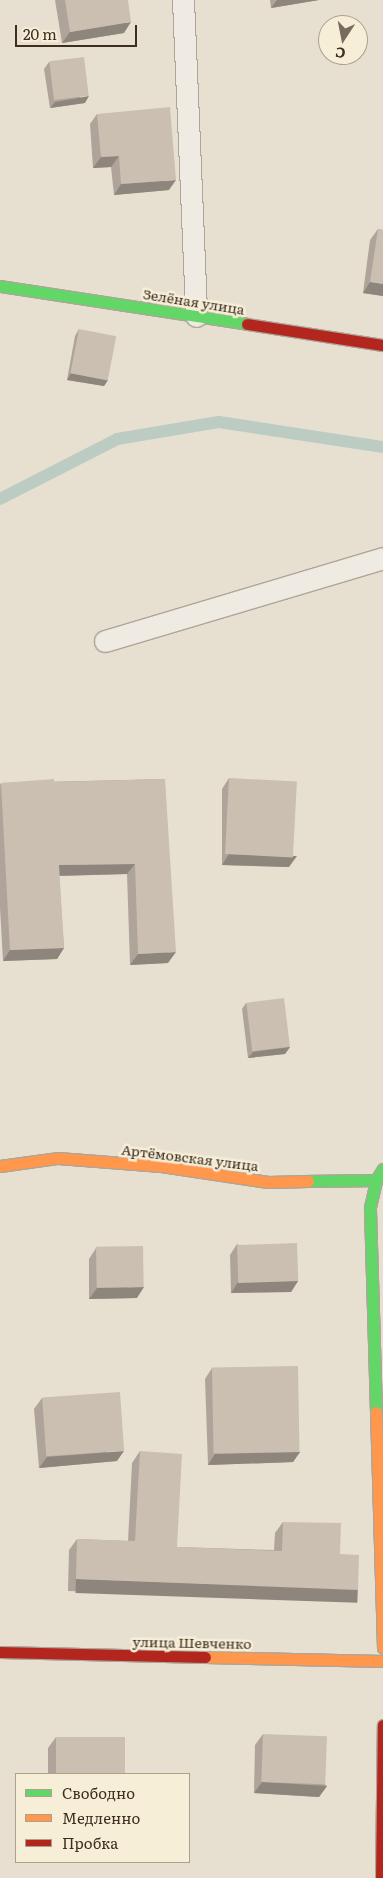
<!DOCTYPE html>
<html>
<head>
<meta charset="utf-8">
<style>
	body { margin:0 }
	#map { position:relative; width:383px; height:1878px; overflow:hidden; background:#e7e0d1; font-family:Literata,serif }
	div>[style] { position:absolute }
	.stream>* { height:12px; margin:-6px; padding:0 6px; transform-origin:6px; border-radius:6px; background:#bcccc2 }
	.roads { filter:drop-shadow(1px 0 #ada599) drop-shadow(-1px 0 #ada599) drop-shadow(0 1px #ada599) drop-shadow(0 -1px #ada599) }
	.lane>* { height:21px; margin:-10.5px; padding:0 10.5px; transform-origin:10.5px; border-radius:10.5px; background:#efebe3 }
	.fast>* { height:11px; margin:-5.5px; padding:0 5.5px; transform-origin:5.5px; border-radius:5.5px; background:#63d668 }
	.slow>* { height:11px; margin:-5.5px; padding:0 5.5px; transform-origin:5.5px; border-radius:5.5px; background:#ff974d }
	.jam>* { height:11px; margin:-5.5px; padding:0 5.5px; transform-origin:5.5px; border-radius:5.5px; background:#b3261e }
	.wall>* { inset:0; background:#afa499 }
	.shaded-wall>* { inset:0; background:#8e867d; transform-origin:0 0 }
	.building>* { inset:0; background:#cbbfb2; transform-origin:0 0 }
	span { translate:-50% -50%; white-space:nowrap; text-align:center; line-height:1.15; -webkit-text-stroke:5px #f7eed8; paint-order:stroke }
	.street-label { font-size:14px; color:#3d2e20 }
	.legend { position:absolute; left:15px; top:1773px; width:175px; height:90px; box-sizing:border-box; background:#f7eed8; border:1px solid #ada18e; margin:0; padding:6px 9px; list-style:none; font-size:15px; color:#3d2e20 }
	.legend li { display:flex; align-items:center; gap:10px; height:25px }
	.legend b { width:25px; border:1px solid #ada18e }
	.north { position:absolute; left:318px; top:15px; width:50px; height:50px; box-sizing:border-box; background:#f7eed8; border:1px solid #ada18e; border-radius:50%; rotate:191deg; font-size:14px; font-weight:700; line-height:20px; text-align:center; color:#3d2e20 }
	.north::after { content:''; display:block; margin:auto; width:18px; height:22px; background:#786c5e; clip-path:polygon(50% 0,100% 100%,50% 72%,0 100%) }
	.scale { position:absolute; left:15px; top:25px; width:122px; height:22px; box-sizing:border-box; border:2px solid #3d2e20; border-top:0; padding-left:6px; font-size:15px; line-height:18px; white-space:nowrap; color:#3d2e20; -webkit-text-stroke:4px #f7eed8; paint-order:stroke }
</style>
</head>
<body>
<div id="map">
	<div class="stream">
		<i style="left:0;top:499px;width:131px;rotate:-27.1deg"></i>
		<i style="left:117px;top:439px;width:103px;rotate:-9.5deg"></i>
		<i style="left:219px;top:422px;width:166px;rotate:8.7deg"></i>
	</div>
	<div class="roads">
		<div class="lane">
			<i style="left:183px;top:0;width:316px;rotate:87.6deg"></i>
			<i style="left:105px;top:641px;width:290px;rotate:-16.6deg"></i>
		</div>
		<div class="fast">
			<i style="left:0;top:286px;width:250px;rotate:8.7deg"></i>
			<i style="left:308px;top:1181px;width:68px;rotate:-0.8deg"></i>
			<i style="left:376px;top:1412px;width:205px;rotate:-91.7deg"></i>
			<i style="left:370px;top:1207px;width:28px;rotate:-77deg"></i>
			<i style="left:376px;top:1180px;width:13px;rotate:-58deg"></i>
		</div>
		<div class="slow">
			<i style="left:0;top:1166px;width:59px;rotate:-7.9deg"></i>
			<i style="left:58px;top:1158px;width:103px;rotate:4.4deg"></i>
			<i style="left:161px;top:1166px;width:108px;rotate:8.5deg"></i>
			<i style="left:268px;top:1182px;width:40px;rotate:-1.4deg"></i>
			<i style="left:376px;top:1412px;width:236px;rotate:88.3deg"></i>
			<i style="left:205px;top:1657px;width:178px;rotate:1.3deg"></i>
		</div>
		<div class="jam">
			<i style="left:247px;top:324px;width:138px;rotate:8.8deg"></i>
			<i style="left:0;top:1652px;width:205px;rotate:1.4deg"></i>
			<i style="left:381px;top:1878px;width:153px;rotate:-89.3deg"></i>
		</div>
	</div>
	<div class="wall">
		<i style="clip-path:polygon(55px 0,128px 0,124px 33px,62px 43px)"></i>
		<i style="clip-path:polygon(270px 0,319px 0,271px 8px)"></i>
		<i style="clip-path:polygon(49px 62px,85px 103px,50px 108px,44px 69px)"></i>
		<i style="clip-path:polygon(97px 114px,169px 190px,114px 195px,111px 167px,93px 168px,90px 124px)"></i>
		<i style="clip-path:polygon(378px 229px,383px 230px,383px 296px,363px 293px,370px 240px)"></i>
		<i style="clip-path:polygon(79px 329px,108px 380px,104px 386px,67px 380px,75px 336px)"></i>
		<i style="clip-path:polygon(229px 778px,289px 867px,222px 865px,222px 789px)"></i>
		<i style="clip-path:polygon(165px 779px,168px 963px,130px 965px,127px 874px,59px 876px,64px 948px,57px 959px,3px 961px,0 908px,0 785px,1px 783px)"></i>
		<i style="clip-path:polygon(246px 1003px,290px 1047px,285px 1054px,248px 1058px,242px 1009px)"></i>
		<i style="clip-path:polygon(237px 1244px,298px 1281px,291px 1292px,231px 1293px,230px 1255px)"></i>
		<i style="clip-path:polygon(96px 1248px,137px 1298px,89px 1299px,89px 1259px)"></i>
		<i style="clip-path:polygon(212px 1368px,300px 1452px,293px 1462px,208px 1465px,205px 1379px)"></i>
		<i style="clip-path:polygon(42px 1398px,117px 1461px,39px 1468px,34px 1409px)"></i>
		<i style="clip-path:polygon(140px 1451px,177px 1547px,274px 1550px,275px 1533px,283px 1522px,340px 1554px,358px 1590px,350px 1601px,68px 1591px,69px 1550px,77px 1539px,128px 1541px,132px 1463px)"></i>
		<i style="clip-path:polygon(263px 1734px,327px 1786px,319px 1797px,254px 1793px,255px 1745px)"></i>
		<i style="clip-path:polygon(56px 1737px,125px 1774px,48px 1774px,48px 1748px)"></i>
	</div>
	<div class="shaded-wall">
		<i style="clip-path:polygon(277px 0,319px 0,271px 8px)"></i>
		<i style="clip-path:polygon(131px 22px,124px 33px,62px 43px,70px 32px)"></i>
		<i style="clip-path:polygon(89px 96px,85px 103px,50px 108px,55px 102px)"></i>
		<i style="clip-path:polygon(119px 156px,111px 167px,93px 168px,101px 157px)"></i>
		<i style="clip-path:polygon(176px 180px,169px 190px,114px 195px,121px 184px)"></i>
		<i style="clip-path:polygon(370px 282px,383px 284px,383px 296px,363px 293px)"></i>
		<i style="clip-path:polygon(71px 373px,108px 380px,104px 386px,67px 380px)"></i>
		<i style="clip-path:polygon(229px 854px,297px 856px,289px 867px,222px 865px)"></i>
		<i style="clip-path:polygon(135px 864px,127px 874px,51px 876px,59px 865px)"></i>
		<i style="clip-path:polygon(64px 948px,57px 959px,3px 961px,10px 950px)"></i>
		<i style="clip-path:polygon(176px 952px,168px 963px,130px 965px,138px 954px)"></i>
		<i style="clip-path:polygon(290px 1047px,285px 1054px,248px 1058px,253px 1052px)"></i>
		<i style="clip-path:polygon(298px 1281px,291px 1292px,231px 1293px,238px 1282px)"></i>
		<i style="clip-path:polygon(144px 1287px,137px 1298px,89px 1299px,97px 1288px)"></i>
		<i style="clip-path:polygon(124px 1451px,117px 1461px,39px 1468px,47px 1457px)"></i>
		<i style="clip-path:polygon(300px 1452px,293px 1462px,208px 1465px,215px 1454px)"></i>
		<i style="left:76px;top:1579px;width:282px;height:14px;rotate:2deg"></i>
		<i style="clip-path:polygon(262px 1782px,327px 1786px,319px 1797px,254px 1793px)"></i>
	</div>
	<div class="building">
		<i style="clip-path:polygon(65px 0,128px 0,131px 22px,70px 32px)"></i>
		<i style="left:84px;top:57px;width:39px;height:35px;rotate:83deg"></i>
		<i style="clip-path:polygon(170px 107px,176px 180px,121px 184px,119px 156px,101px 157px,97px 114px)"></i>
		<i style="clip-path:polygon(378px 229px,383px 230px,383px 284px,370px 282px)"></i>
		<i style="left:79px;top:329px;width:38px;height:45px;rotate:11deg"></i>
		<i style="left:229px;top:778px;width:68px;height:76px;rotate:3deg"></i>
		<i style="clip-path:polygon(54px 779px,54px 782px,165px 779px,176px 952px,138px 954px,135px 864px,59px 865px,64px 948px,10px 950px,1px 783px)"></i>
		<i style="left:284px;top:998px;width:49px;height:38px;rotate:83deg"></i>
		<i style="left:297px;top:1243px;width:38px;height:60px;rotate:88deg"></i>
		<i style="left:143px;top:1246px;width:41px;height:47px;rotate:89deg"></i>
		<i style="left:298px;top:1366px;width:86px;height:86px;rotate:89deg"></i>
		<i style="left:120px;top:1392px;width:59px;height:78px;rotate:86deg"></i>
		<i style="clip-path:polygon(140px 1451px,182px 1454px,177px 1547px,282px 1551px,283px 1522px,341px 1523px,340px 1554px,359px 1555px,358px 1590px,76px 1579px,77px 1539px,135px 1541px)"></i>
		<i style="left:263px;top:1734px;width:64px;height:48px;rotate:2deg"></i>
		<i style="left:56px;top:1737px;width:69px;height:37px"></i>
	</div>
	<div class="street-label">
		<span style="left:194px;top:301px;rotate:9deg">Зелёная улица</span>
		<span style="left:190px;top:1157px;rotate:7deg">Артёмовская улица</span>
		<span style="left:192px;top:1642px;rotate:1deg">улица Шевченко</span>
	</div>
	<ul class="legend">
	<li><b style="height:6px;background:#63d668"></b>Свободно</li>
	<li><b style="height:6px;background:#ff974d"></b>Медленно</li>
	<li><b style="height:6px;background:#b3261e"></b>Пробка</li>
	</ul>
	<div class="north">С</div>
	<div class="scale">20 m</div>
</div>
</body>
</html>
